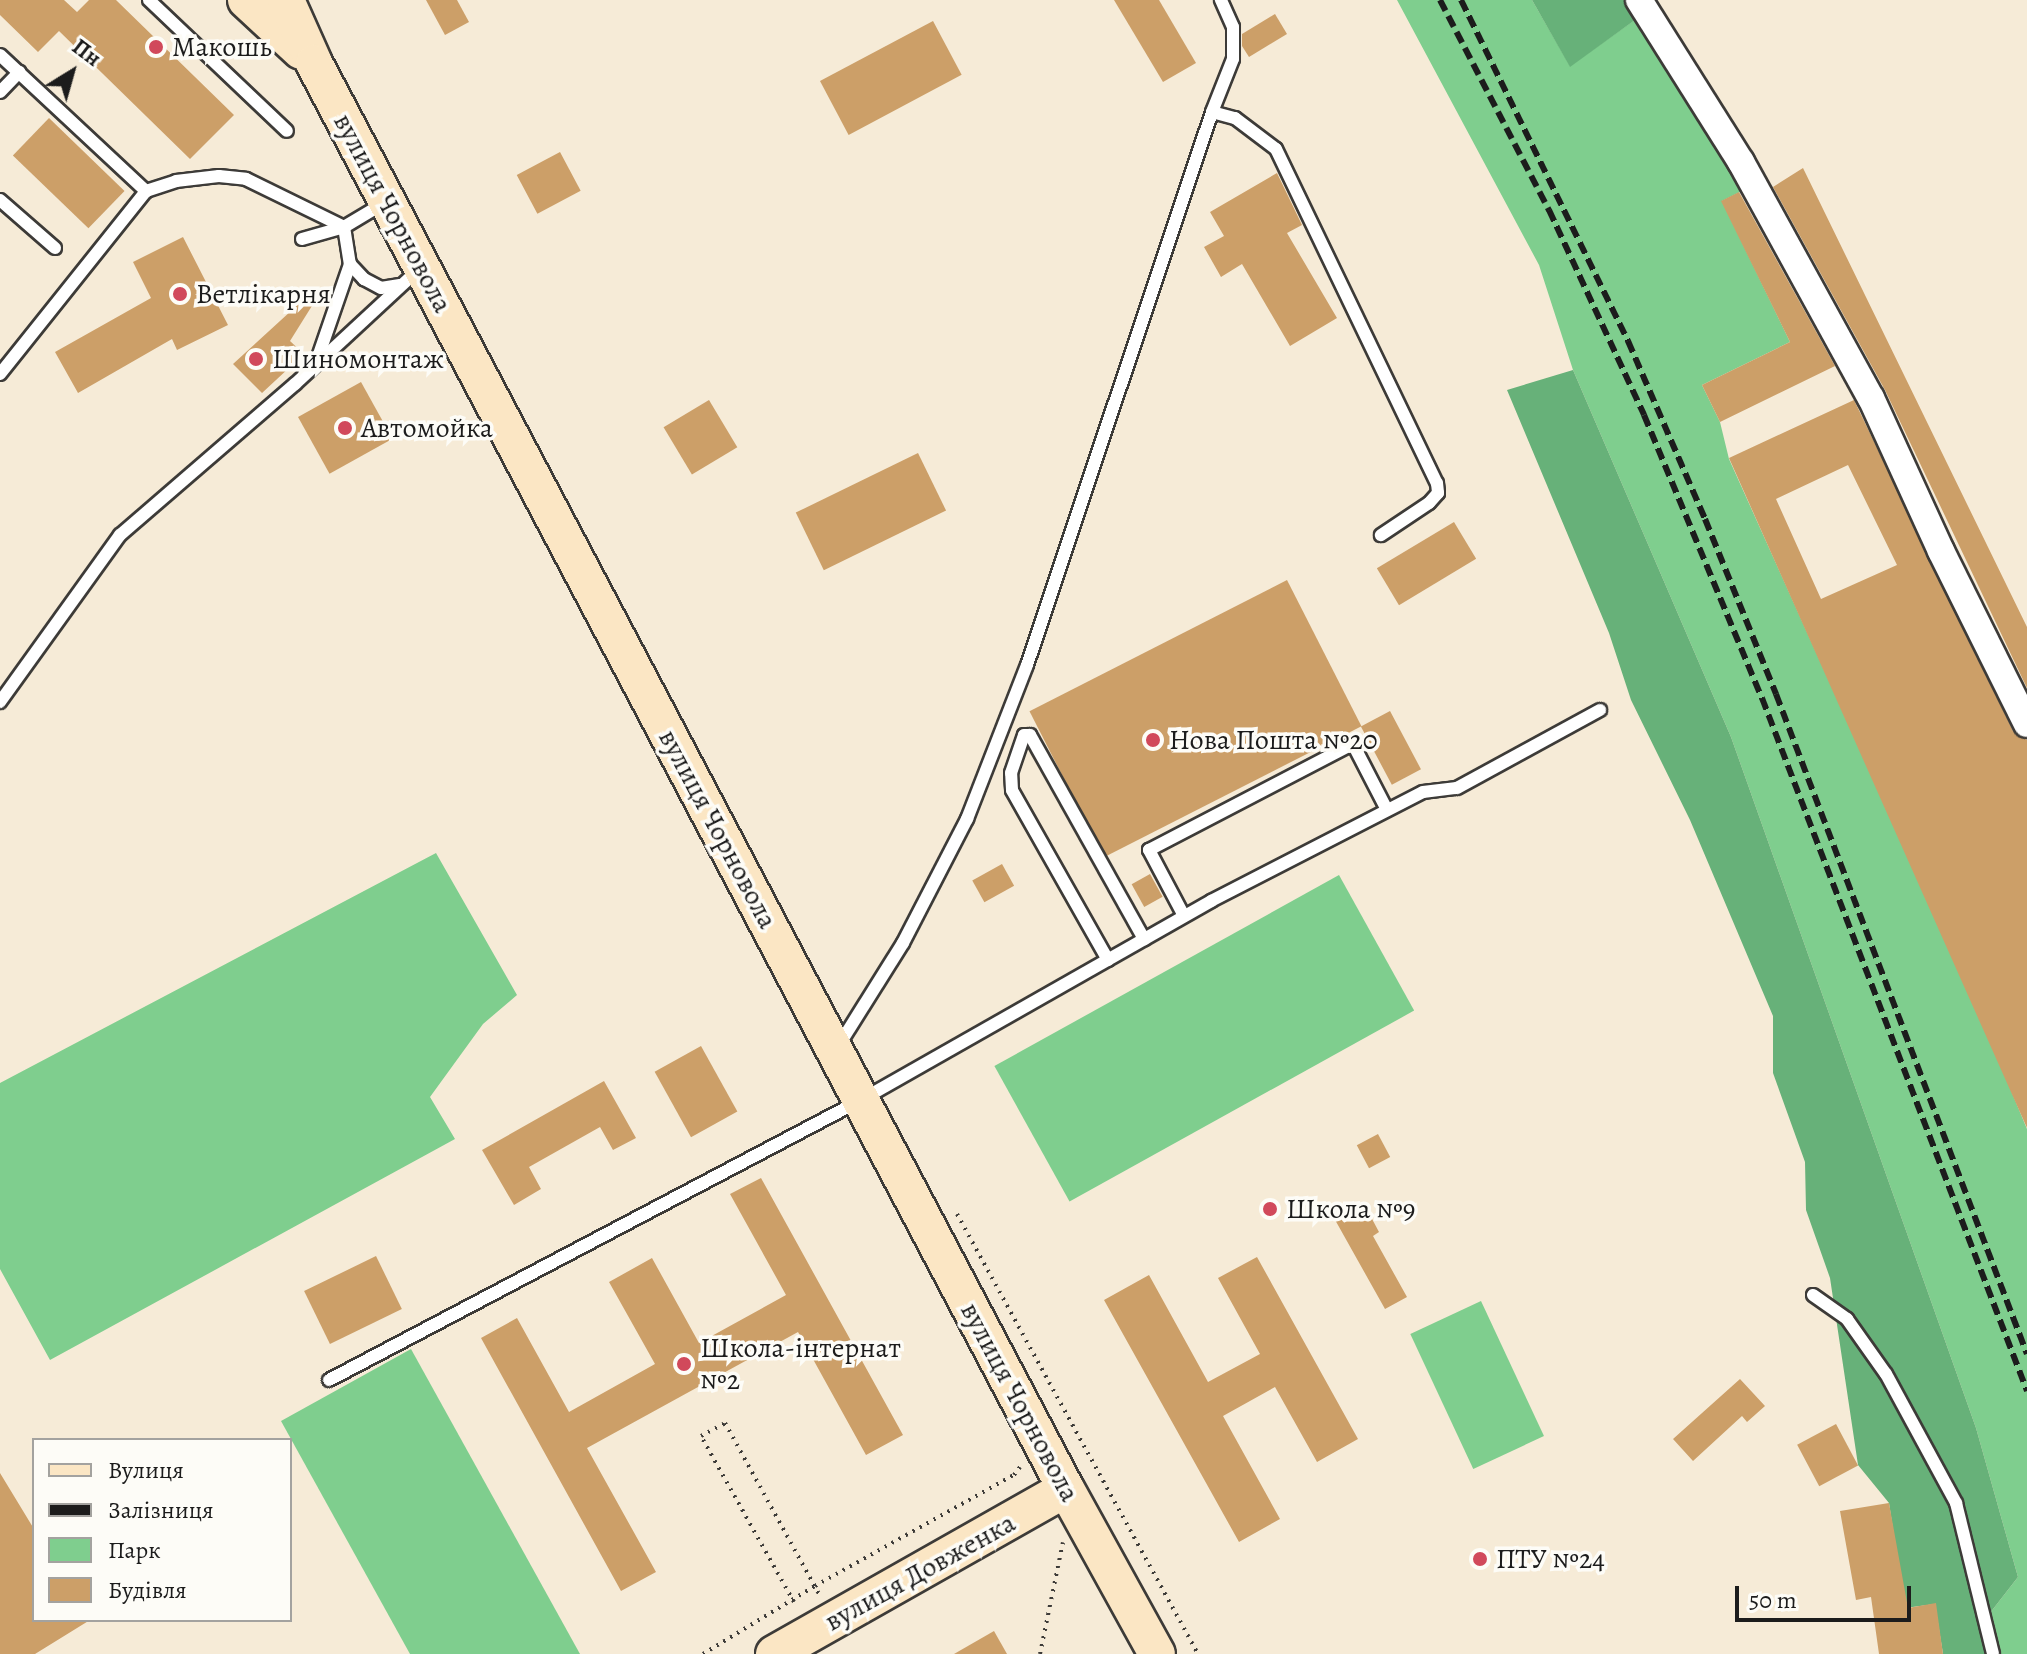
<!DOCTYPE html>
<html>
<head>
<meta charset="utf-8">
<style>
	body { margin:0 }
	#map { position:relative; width:2027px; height:1654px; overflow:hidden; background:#f6ebd7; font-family:Alegreya,serif }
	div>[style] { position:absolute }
	.green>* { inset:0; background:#7fce8e; transform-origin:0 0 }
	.forest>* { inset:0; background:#67b179 }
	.building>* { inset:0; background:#cc9f68; transform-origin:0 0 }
	.path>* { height:4px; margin-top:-2px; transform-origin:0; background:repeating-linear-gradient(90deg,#3d3b38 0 2px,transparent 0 8px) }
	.roads { filter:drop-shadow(2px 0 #3d3b38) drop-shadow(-2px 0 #3d3b38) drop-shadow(0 2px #3d3b38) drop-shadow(0 -2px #3d3b38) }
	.lane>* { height:12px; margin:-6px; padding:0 6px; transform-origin:6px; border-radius:6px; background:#fff }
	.street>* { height:26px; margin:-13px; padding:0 13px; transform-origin:13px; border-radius:13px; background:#fff }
	.secondary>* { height:36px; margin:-18px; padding:0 18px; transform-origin:18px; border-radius:18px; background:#fbe6c4 }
	.rail>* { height:6px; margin-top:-3px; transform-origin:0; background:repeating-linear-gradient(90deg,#1c1c1c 0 12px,transparent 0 18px) }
	.dots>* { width:22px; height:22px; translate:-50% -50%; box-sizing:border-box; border:4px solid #fdfcf7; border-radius:50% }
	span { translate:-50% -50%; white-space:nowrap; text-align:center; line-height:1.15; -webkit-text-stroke:7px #fdfcf7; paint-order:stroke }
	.poi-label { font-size:28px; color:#1c1c1c }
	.left { translate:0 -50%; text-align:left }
	.street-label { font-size:28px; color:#1c1c1c }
	.legend { position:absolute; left:32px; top:1438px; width:260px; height:184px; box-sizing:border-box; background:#fdfcf7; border:2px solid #a3a29f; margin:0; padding:10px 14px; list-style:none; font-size:24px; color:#1c1c1c }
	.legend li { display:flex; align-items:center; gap:16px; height:40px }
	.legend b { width:40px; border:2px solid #a3a29f }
	.north { position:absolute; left:32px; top:32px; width:80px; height:80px; -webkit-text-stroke:6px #fdfcf7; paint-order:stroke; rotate:37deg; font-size:22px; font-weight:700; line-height:32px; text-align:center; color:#1c1c1c }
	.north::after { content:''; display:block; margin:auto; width:28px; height:36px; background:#1c1c1c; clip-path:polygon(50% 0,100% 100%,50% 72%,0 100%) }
	.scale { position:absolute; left:1735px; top:1586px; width:176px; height:36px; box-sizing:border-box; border:4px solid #1c1c1c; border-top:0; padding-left:10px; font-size:24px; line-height:28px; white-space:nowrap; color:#1c1c1c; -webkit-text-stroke:6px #fdfcf7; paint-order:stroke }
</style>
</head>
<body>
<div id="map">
	<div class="green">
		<i style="clip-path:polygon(1397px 0,1532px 0,1570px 66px,1646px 12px,1754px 185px,1722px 201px,1790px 342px,1702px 385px,1720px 422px,1729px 459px,1986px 1030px,2027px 1129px,2027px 1654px,1993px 1654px,1983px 1622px,2018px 1577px,1976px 1428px,1731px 737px,1573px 370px,1539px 265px)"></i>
		<i style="clip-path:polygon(436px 853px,517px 995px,483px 1024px,430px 1097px,455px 1139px,50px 1360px,0 1269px,0 1083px)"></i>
		<i style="left:1339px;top:875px;width:155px;height:394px;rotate:61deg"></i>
		<i style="left:1481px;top:1301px;width:149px;height:78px;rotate:65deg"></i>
		<i style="clip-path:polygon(411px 1349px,580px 1654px,410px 1654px,281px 1421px)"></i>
	</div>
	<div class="forest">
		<i style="clip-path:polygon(1532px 0,1639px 0,1646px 12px,1570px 67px)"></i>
		<i style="clip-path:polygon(1573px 370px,1731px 737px,1976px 1428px,2018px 1577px,1983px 1622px,1993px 1654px,1943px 1654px,1935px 1604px,1905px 1608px,1889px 1503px,1858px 1465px,1830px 1278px,1806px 1210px,1805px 1162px,1773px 1073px,1773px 1016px,1690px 820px,1631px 700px,1609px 633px,1507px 390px)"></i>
	</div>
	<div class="building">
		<i style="clip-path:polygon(0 0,64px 0,77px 12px,89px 0,116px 0,234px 115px,190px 159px,59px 31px,38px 52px,0 15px)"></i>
		<i style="clip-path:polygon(426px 0,457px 0,469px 22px,445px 35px)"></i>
		<i style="clip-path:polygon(1114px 0,1159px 0,1196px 63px,1163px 82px)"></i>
		<i style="clip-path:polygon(1275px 14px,1287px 34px,1249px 57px,1242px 46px,1242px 34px)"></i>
		<i style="left:933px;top:21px;width:61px;height:128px;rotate:62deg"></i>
		<i style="left:49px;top:118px;width:105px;height:52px;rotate:44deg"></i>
		<i style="left:560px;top:152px;width:44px;height:49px;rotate:62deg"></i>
		<i style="clip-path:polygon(1803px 168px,2027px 627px,2027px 688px,1885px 390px,1773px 187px)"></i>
		<i style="clip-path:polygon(1277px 173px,1302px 225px,1287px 233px,1337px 318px,1290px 346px,1242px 264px,1221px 277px,1204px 247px,1224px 236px,1210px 212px)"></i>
		<i style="clip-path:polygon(1739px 192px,1835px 366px,1720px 422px,1702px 385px,1790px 342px,1721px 201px)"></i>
		<i style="clip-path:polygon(183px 237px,228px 325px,177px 350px,172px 339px,78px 393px,55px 352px,151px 298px,133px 262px)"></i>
		<i style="clip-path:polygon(315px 289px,320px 293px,290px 341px,304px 354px,262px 393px,233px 364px)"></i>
		<i style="left:361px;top:382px;width:65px;height:72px;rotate:61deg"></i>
		<i style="left:709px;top:400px;width:55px;height:53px;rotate:59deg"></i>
		<i style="clip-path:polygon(evenodd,1854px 400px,2013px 731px,2027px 740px,2027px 1128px,1729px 458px,1854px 400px,1848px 465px,1897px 565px,1821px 599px,1776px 499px,1848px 465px)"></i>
		<i style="left:918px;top:453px;width:64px;height:136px;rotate:64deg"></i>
		<i style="left:1454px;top:522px;width:43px;height:90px;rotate:59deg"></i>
		<i style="left:1287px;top:580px;width:164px;height:289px;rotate:63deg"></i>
		<i style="left:1390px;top:711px;width:66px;height:33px;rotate:62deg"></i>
		<i style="left:1002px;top:864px;width:25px;height:34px;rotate:61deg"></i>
		<i style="left:1150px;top:874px;width:26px;height:21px;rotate:61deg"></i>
		<i style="left:701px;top:1046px;width:75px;height:53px;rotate:61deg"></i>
		<i style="clip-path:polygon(604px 1081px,636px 1138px,613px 1150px,600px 1127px,529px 1167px,541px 1189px,514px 1205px,482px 1150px)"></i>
		<i style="left:1378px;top:1134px;width:26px;height:24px;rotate:62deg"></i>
		<i style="clip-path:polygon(761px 1178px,903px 1435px,866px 1455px,798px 1332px,587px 1448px,656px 1572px,621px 1591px,481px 1338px,517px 1318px,569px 1412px,655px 1364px,609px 1282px,652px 1258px,699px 1343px,786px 1295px,730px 1194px)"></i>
		<i style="clip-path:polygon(1363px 1202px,1379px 1232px,1373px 1236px,1407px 1297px,1385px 1309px,1334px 1218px)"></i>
		<i style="left:376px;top:1256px;width:59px;height:80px;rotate:64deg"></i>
		<i style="clip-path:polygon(1257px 1257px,1358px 1439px,1317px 1462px,1275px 1387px,1223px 1416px,1280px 1519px,1239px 1542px,1104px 1300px,1149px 1275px,1208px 1382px,1260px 1354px,1218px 1278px)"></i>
		<i style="clip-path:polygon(1740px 1379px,1765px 1406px,1747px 1422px,1742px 1416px,1693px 1461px,1673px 1439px)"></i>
		<i style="left:1836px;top:1424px;width:47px;height:44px;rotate:62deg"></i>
		<i style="clip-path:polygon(0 1473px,34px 1529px,34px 1620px,90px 1620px,35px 1654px,0 1654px)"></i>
		<i style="clip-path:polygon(1889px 1503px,1908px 1608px,1936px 1603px,1943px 1654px,1879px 1654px,1871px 1597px,1856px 1600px,1840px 1511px)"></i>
		<i style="clip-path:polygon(994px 1631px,1007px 1654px,954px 1654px)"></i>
	</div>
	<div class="path">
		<i style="left:957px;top:1214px;width:502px;rotate:61.29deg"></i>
		<i style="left:794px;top:1602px;width:190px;rotate:-119.3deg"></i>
		<i style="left:701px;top:1436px;width:27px;rotate:-28deg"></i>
		<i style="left:725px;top:1423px;width:195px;rotate:61.2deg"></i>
		<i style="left:703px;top:1654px;width:131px;rotate:-31.3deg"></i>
		<i style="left:815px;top:1586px;width:228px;rotate:-29.2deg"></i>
		<i style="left:1014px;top:1475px;width:10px;rotate:-53deg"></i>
		<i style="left:1040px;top:1654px;width:114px;rotate:-78.4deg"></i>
	</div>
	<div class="roads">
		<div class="lane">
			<i style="left:149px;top:0;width:190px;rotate:43.5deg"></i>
			<i style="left:0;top:55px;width:200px;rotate:43deg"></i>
			<i style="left:0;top:92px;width:28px;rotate:-46deg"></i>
			<i style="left:1212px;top:112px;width:24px;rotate:15deg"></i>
			<i style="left:1235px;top:118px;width:51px;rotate:37.1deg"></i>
			<i style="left:1276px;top:149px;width:371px;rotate:64.3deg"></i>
			<i style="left:1437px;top:483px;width:10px;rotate:84deg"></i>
			<i style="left:1438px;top:493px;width:13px;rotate:132deg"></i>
			<i style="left:1429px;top:503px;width:58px;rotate:146.3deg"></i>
			<i style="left:0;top:200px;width:73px;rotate:41.1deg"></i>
			<i style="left:344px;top:227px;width:37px;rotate:81deg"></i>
			<i style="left:350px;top:264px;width:21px;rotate:47deg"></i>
			<i style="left:364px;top:279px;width:19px;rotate:28deg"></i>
			<i style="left:381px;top:288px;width:19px;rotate:-9deg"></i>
			<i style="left:302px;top:239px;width:44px;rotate:-15.9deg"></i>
			<i style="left:344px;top:227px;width:47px;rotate:-31deg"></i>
			<i style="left:316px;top:363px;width:105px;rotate:-71deg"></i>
			<i style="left:0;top:374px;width:234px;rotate:-51.4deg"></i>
			<i style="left:146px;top:191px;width:32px;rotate:-18deg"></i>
			<i style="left:176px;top:181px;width:43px;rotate:-6.6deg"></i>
			<i style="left:219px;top:176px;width:27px;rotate:6deg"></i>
			<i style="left:246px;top:179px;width:109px;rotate:26.1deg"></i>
			<i style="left:0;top:702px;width:206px;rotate:-54.3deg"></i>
			<i style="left:120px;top:535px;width:231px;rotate:-40.8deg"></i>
			<i style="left:295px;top:384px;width:169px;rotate:-42.8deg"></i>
			<i style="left:1184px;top:916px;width:75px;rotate:-117.9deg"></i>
			<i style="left:1149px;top:850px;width:230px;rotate:-27.5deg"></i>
			<i style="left:1353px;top:744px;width:74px;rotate:62.7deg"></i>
			<i style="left:1108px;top:960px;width:195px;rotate:-119.5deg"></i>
			<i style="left:1012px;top:790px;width:17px;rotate:-93deg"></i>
			<i style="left:1011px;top:773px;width:40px;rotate:-71.1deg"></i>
			<i style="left:1024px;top:735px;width:6px"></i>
			<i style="left:1030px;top:735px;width:234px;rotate:60.8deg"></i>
			<i style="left:839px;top:1045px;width:120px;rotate:-57.9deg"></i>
			<i style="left:903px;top:943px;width:140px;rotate:-62.7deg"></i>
			<i style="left:967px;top:819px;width:165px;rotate:-68.7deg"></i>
			<i style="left:1027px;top:665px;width:583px;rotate:-71.5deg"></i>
			<i style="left:1212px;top:112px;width:57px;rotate:-68.4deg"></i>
			<i style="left:1233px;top:59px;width:32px;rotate:-90deg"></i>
			<i style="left:1233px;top:27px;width:30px;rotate:-114deg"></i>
			<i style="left:1813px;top:1295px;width:42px;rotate:35.2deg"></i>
			<i style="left:1847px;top:1319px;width:67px;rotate:54.7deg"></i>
			<i style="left:1886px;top:1374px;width:147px;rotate:61.5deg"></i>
			<i style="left:1956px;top:1503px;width:155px;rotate:76.2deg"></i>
			<i style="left:329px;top:1380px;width:601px;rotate:-27.76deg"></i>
			<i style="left:861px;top:1100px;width:403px;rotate:-29.6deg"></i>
			<i style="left:1211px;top:901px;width:238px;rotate:-27.2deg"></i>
			<i style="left:1423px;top:792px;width:34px;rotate:-7deg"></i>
			<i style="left:1457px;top:788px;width:163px;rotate:-28.6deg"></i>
		</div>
		<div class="street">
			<i style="left:1639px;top:0;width:191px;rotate:57.8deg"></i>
			<i style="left:1741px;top:162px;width:269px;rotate:61.2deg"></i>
			<i style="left:1871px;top:398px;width:168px;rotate:65.4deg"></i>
			<i style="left:1941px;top:551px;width:193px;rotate:63.6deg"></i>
		</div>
		<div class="secondary">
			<i style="left:246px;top:0;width:75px;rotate:42.8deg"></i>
			<i style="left:286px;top:0;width:69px;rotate:66deg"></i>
			<i style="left:314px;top:63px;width:1612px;rotate:62.2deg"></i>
			<i style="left:1066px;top:1489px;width:188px;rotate:61.1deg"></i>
			<i style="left:774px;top:1654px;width:335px;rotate:-29.5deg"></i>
		</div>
	</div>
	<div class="rail">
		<i style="left:1440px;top:0;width:237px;rotate:62.6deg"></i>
		<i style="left:1549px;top:210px;width:226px;rotate:65.1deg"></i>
		<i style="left:1644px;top:415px;width:307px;rotate:67.4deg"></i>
		<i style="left:1762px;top:698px;width:742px;rotate:69.07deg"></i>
		<i style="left:1461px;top:0;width:380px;rotate:63.9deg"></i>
		<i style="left:1628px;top:341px;width:194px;rotate:66.6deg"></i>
		<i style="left:1705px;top:519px;width:189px;rotate:67.9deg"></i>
		<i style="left:1776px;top:694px;width:706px;rotate:69.18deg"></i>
	</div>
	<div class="dots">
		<i style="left:156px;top:47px;background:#d1495b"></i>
		<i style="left:180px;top:294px;background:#d1495b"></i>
		<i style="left:256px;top:359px;background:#d1495b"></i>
		<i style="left:345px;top:428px;background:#d1495b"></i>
		<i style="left:1153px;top:740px;background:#d1495b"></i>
		<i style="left:1270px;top:1209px;background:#d1495b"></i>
		<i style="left:684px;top:1364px;background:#d1495b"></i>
		<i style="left:1480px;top:1559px;background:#d1495b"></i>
	</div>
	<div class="poi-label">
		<span class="left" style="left:172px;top:47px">Макошь</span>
		<span class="left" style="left:196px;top:294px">Ветлікарня</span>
		<span class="left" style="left:272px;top:359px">Шиномонтаж</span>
		<span class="left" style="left:361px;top:428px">Автомойка</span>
		<span class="left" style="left:1169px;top:740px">Нова Пошта №20</span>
		<span class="left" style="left:1286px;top:1209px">Школа №9</span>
		<span class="left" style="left:700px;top:1364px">Школа-інтернат<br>№2</span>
		<span class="left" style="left:1496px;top:1559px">ПТУ №24</span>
	</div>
	<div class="street-label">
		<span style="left:393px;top:213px;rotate:62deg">вулиця Чорновола</span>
		<span style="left:718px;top:829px;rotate:62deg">вулиця Чорновола</span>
		<span style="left:1020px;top:1402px;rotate:62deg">вулиця Чорновола</span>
		<span style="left:920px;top:1572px;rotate:-29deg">вулиця Довженка</span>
	</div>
	<ul class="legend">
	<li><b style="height:10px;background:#fbe6c4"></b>Вулиця</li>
	<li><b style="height:10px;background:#1c1c1c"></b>Залізниця</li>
	<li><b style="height:22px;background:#7fce8e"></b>Парк</li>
	<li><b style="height:22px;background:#cc9f68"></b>Будівля</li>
	</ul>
	<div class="north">Пн</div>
	<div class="scale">50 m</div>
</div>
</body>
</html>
